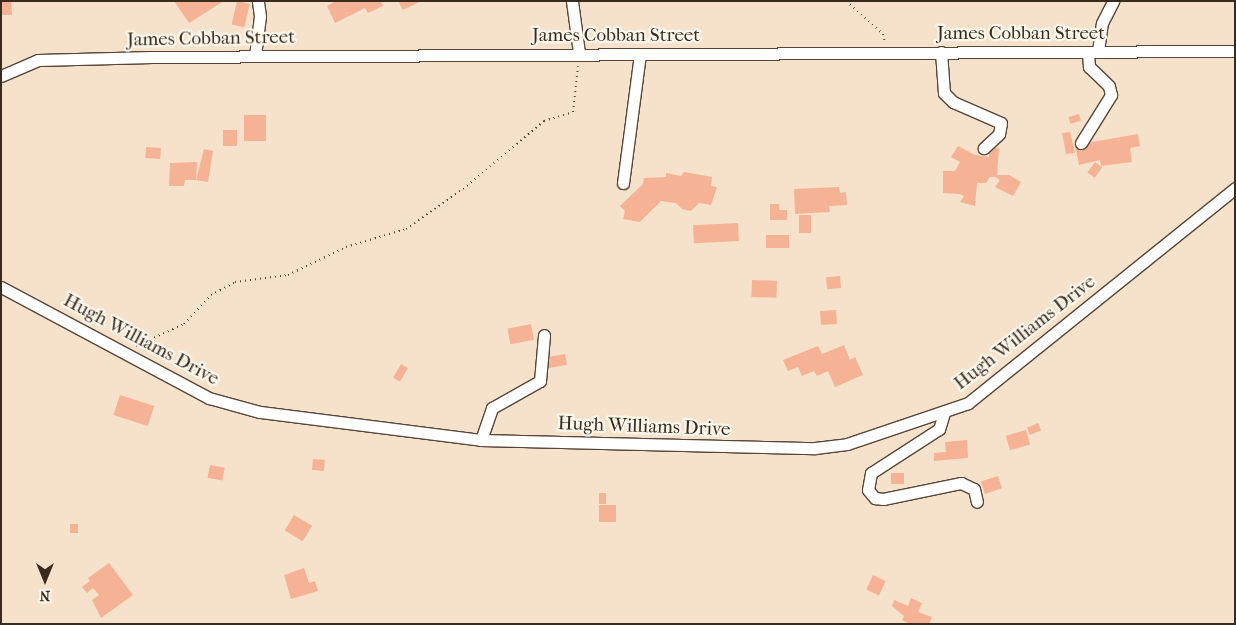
<!DOCTYPE html>
<html>
<head>
<meta charset="utf-8">
<style>
	body { margin:0 }
	#map { position:relative; width:1236px; height:625px; overflow:hidden; background:#f6e2ca; font-family:"IM FELL French Canon",serif }
	div>[style] { position:absolute }
	.building>* { inset:0; background:#f5b294; transform-origin:0 0 }
	.path>* { height:2px; margin-top:-1px; transform-origin:0; background:repeating-linear-gradient(90deg,#574638 0 1px,transparent 0 5px) }
	.roads { filter:drop-shadow(1px 0 #574638) drop-shadow(-1px 0 #574638) drop-shadow(0 1px #574638) drop-shadow(0 -1px #574638) }
	.minor>* { height:11px; margin:-5.5px; padding:0 5.5px; transform-origin:5.5px; border-radius:5.5px; background:#fff }
	span { translate:-50% -50%; white-space:nowrap; text-align:center; line-height:1.15; -webkit-text-stroke:4.5px #fbf7ec; paint-order:stroke }
	.street-label { font-size:19px; color:#3b2a1e }
	.frame { position:absolute; inset:0; border:2px solid #3b2a1e; pointer-events:none }
	.north { position:absolute; left:20px; top:555px; width:50px; height:50px; -webkit-text-stroke:4px #fbf7ec; paint-order:stroke; rotate:180deg; font-size:14px; font-weight:700; line-height:20px; text-align:center; color:#3b2a1e }
	.north::after { content:''; display:block; margin:auto; width:18px; height:22px; background:#3b2a1e; clip-path:polygon(50% 0,100% 100%,50% 72%,0 100%) }
</style>
</head>
<body>
<div id="map">
	<div class="building">
		<i style="clip-path:polygon(11px 1px,12px 15px,1px 15px,1px 2px)"></i>
		<i style="clip-path:polygon(174px 1px,224px 1px,189px 23px)"></i>
		<i style="left:237px;top:1px;width:13px;height:24px;rotate:13deg"></i>
		<i style="clip-path:polygon(336px 1px,381px 1px,383px 6px,368px 13px,365px 8px,335px 23px,327px 6px)"></i>
		<i style="clip-path:polygon(398px 1px,421px 1px,403px 10px)"></i>
		<i style="left:1079px;top:114px;width:7px;height:11px;rotate:74deg"></i>
		<i style="left:266px;top:115px;width:26px;height:22px;rotate:90deg"></i>
		<i style="left:223px;top:130px;width:14px;height:16px"></i>
		<i style="clip-path:polygon(1070px 132px,1075px 153px,1066px 154px,1062px 133px)"></i>
		<i style="clip-path:polygon(1138px 134px,1140px 146px,1130px 148px,1132px 162px,1101px 166px,1100px 160px,1079px 165px,1075px 145px)"></i>
		<i style="clip-path:polygon(958px 146px,975px 155px,989px 157px,989px 147px,999px 148px,997px 175px,1009px 175px,1021px 182px,1013px 196px,995px 187px,1000px 180px,995px 177px,990px 177px,986px 183px,977px 183px,975px 206px,960px 202px,964px 196px,960px 194px,943px 193px,943px 171px,955px 171px,960px 162px,951px 157px)"></i>
		<i style="left:146px;top:147px;width:15px;height:11px;rotate:4deg"></i>
		<i style="clip-path:polygon(204px 149px,213px 151px,208px 182px,196px 180px)"></i>
		<i style="clip-path:polygon(197px 162px,196px 180px,185px 180px,184px 186px,169px 186px,170px 163px)"></i>
		<i style="left:1095px;top:162px;width:9px;height:13px;rotate:36deg"></i>
		<i style="clip-path:polygon(684px 172px,712px 177px,711px 186px,717px 187px,711px 205px,699px 203px,691px 211px,682px 209px,676px 203px,661px 201px,640px 222px,623px 219px,625px 211px,620px 206px,643px 184px,644px 178px,666px 177px,666px 173px,681px 176px)"></i>
		<i style="clip-path:polygon(839px 187px,840px 193px,846px 192px,847px 205px,829px 206px,830px 212px,795px 214px,794px 189px)"></i>
		<i style="clip-path:polygon(770px 204px,779px 204px,779px 210px,787px 210px,787px 220px,770px 220px)"></i>
		<i style="left:799px;top:215px;width:12px;height:18px"></i>
		<i style="left:738px;top:223px;width:18px;height:45px;rotate:87deg"></i>
		<i style="left:766px;top:235px;width:23px;height:13px"></i>
		<i style="left:840px;top:276px;width:12px;height:14px;rotate:85deg"></i>
		<i style="left:752px;top:280px;width:25px;height:17px;rotate:2deg"></i>
		<i style="left:836px;top:310px;width:14px;height:16px;rotate:86deg"></i>
		<i style="left:531px;top:324px;width:16px;height:24px;rotate:79deg"></i>
		<i style="clip-path:polygon(844px 345px,850px 360px,855px 357px,863px 375px,835px 387px,828px 371px,817px 376px,814px 371px,802px 376px,798px 367px,788px 371px,783px 360px,818px 346px,822px 354px)"></i>
		<i style="left:565px;top:354px;width:11px;height:19px;rotate:80deg"></i>
		<i style="left:401px;top:364px;width:8px;height:16px;rotate:30deg"></i>
		<i style="left:120px;top:395px;width:36px;height:21px;rotate:18deg"></i>
		<i style="left:1038px;top:423px;width:8px;height:12px;rotate:67deg"></i>
		<i style="left:1026px;top:430px;width:15px;height:21px;rotate:74deg"></i>
		<i style="clip-path:polygon(967px 440px,968px 458px,934px 461px,934px 453px,946px 452px,945px 442px)"></i>
		<i style="left:313px;top:459px;width:12px;height:11px;rotate:5deg"></i>
		<i style="left:210px;top:465px;width:15px;height:13px;rotate:11deg"></i>
		<i style="left:891px;top:473px;width:13px;height:11px"></i>
		<i style="left:998px;top:476px;width:13px;height:18px;rotate:72deg"></i>
		<i style="left:599px;top:493px;width:7px;height:11px"></i>
		<i style="left:599px;top:505px;width:17px;height:17px"></i>
		<i style="left:294px;top:515px;width:21px;height:18px;rotate:31deg"></i>
		<i style="left:70px;top:524px;width:8px;height:9px"></i>
		<i style="clip-path:polygon(109px 563px,133px 595px,101px 618px,92px 600px,99px 595px,93px 588px,87px 593px,82px 587px,90px 581px,88px 578px)"></i>
		<i style="clip-path:polygon(304px 568px,309px 583px,315px 581px,318px 591px,291px 599px,284px 575px)"></i>
		<i style="left:873px;top:575px;width:14px;height:16px;rotate:25deg"></i>
		<i style="clip-path:polygon(911px 598px,922px 603px,918px 612px,932px 617px,929px 624px,910px 624px,902px 620px,904px 616px,892px 606px,894px 600px,908px 606px)"></i>
	</div>
	<div class="path">
		<i style="left:846px;top:1px;width:50px;rotate:41.7deg"></i>
		<i style="left:883px;top:34px;width:9px;rotate:77deg"></i>
		<i style="left:136px;top:346px;width:53px;rotate:-24.6deg"></i>
		<i style="left:184px;top:324px;width:40px;rotate:-47deg"></i>
		<i style="left:211px;top:295px;width:27px;rotate:-28deg"></i>
		<i style="left:235px;top:282px;width:53px;rotate:-7.5deg"></i>
		<i style="left:288px;top:275px;width:64px;rotate:-25.8deg"></i>
		<i style="left:346px;top:247px;width:63px;rotate:-16.7deg"></i>
		<i style="left:406px;top:229px;width:70px;rotate:-35.1deg"></i>
		<i style="left:463px;top:189px;width:106px;rotate:-40deg"></i>
		<i style="left:544px;top:121px;width:30px;rotate:-17deg"></i>
		<i style="left:573px;top:112px;width:46px;rotate:-83.8deg"></i>
	</div>
	<div class="roads">
		<div class="minor">
			<i style="left:572px;top:1px;width:52px;rotate:82.3deg"></i>
			<i style="left:1098px;top:51px;width:28px;rotate:-82deg"></i>
			<i style="left:1102px;top:23px;width:25px;rotate:-63deg"></i>
			<i style="left:941px;top:52px;width:41px;rotate:85.8deg"></i>
			<i style="left:944px;top:93px;width:13px;rotate:45deg"></i>
			<i style="left:953px;top:102px;width:52px;rotate:23.6deg"></i>
			<i style="left:1001px;top:123px;width:11px;rotate:100deg"></i>
			<i style="left:999px;top:134px;width:21px;rotate:137deg"></i>
			<i style="left:255px;top:56px;width:40px;rotate:-82.9deg"></i>
			<i style="left:260px;top:16px;width:15px;rotate:-98deg"></i>
			<i style="left:1px;top:76px;width:40px;rotate:-23.4deg"></i>
			<i style="left:38px;top:60px;width:114px;rotate:-1.5deg"></i>
			<i style="left:152px;top:57px;width:1083px;rotate:-0.32deg"></i>
			<i style="left:1081px;top:143px;width:57px;rotate:-58deg"></i>
			<i style="left:1111px;top:95px;width:9px;rotate:-103deg"></i>
			<i style="left:1109px;top:86px;width:28px;rotate:-136deg"></i>
			<i style="left:1089px;top:67px;width:15px;rotate:-94deg"></i>
			<i style="left:623px;top:183px;width:130px;rotate:-82.5deg"></i>
			<i style="left:1px;top:287px;width:236px;rotate:28.1deg"></i>
			<i style="left:209px;top:398px;width:53px;rotate:15.4deg"></i>
			<i style="left:260px;top:412px;width:223px;rotate:7.2deg"></i>
			<i style="left:481px;top:440px;width:334px;rotate:1.4deg"></i>
			<i style="left:815px;top:448px;width:32px;rotate:-7deg"></i>
			<i style="left:847px;top:444px;width:128px;rotate:-18.7deg"></i>
			<i style="left:968px;top:403px;width:343px;rotate:-38.8deg"></i>
			<i style="left:944px;top:413px;width:17px;rotate:107deg"></i>
			<i style="left:939px;top:429px;width:81px;rotate:147.1deg"></i>
			<i style="left:871px;top:473px;width:17px;rotate:100deg"></i>
			<i style="left:868px;top:490px;width:11px;rotate:49deg"></i>
			<i style="left:875px;top:498px;width:8px;rotate:7deg"></i>
			<i style="left:883px;top:499px;width:80px;rotate:-11.6deg"></i>
			<i style="left:961px;top:483px;width:14px;rotate:25deg"></i>
			<i style="left:974px;top:489px;width:13px;rotate:77deg"></i>
			<i style="left:481px;top:440px;width:34px;rotate:-71deg"></i>
			<i style="left:492px;top:408px;width:55px;rotate:-29.4deg"></i>
			<i style="left:540px;top:381px;width:46px;rotate:-85deg"></i>
		</div>
	</div>
	<div class="street-label">
		<span style="left:1021px;top:34px">James Cobban Street</span>
		<span style="left:616px;top:36px">James Cobban Street</span>
		<span style="left:211px;top:39px;rotate:-1deg">James Cobban Street</span>
		<span style="left:1025px;top:333px;rotate:-38deg">Hugh Williams Drive</span>
		<span style="left:141px;top:340px;rotate:28deg">Hugh Williams Drive</span>
		<span style="left:644px;top:427px;rotate:2deg">Hugh Williams Drive</span>
	</div>
	<div class="frame"></div>
	<div class="north">N</div>
</div>
</body>
</html>
